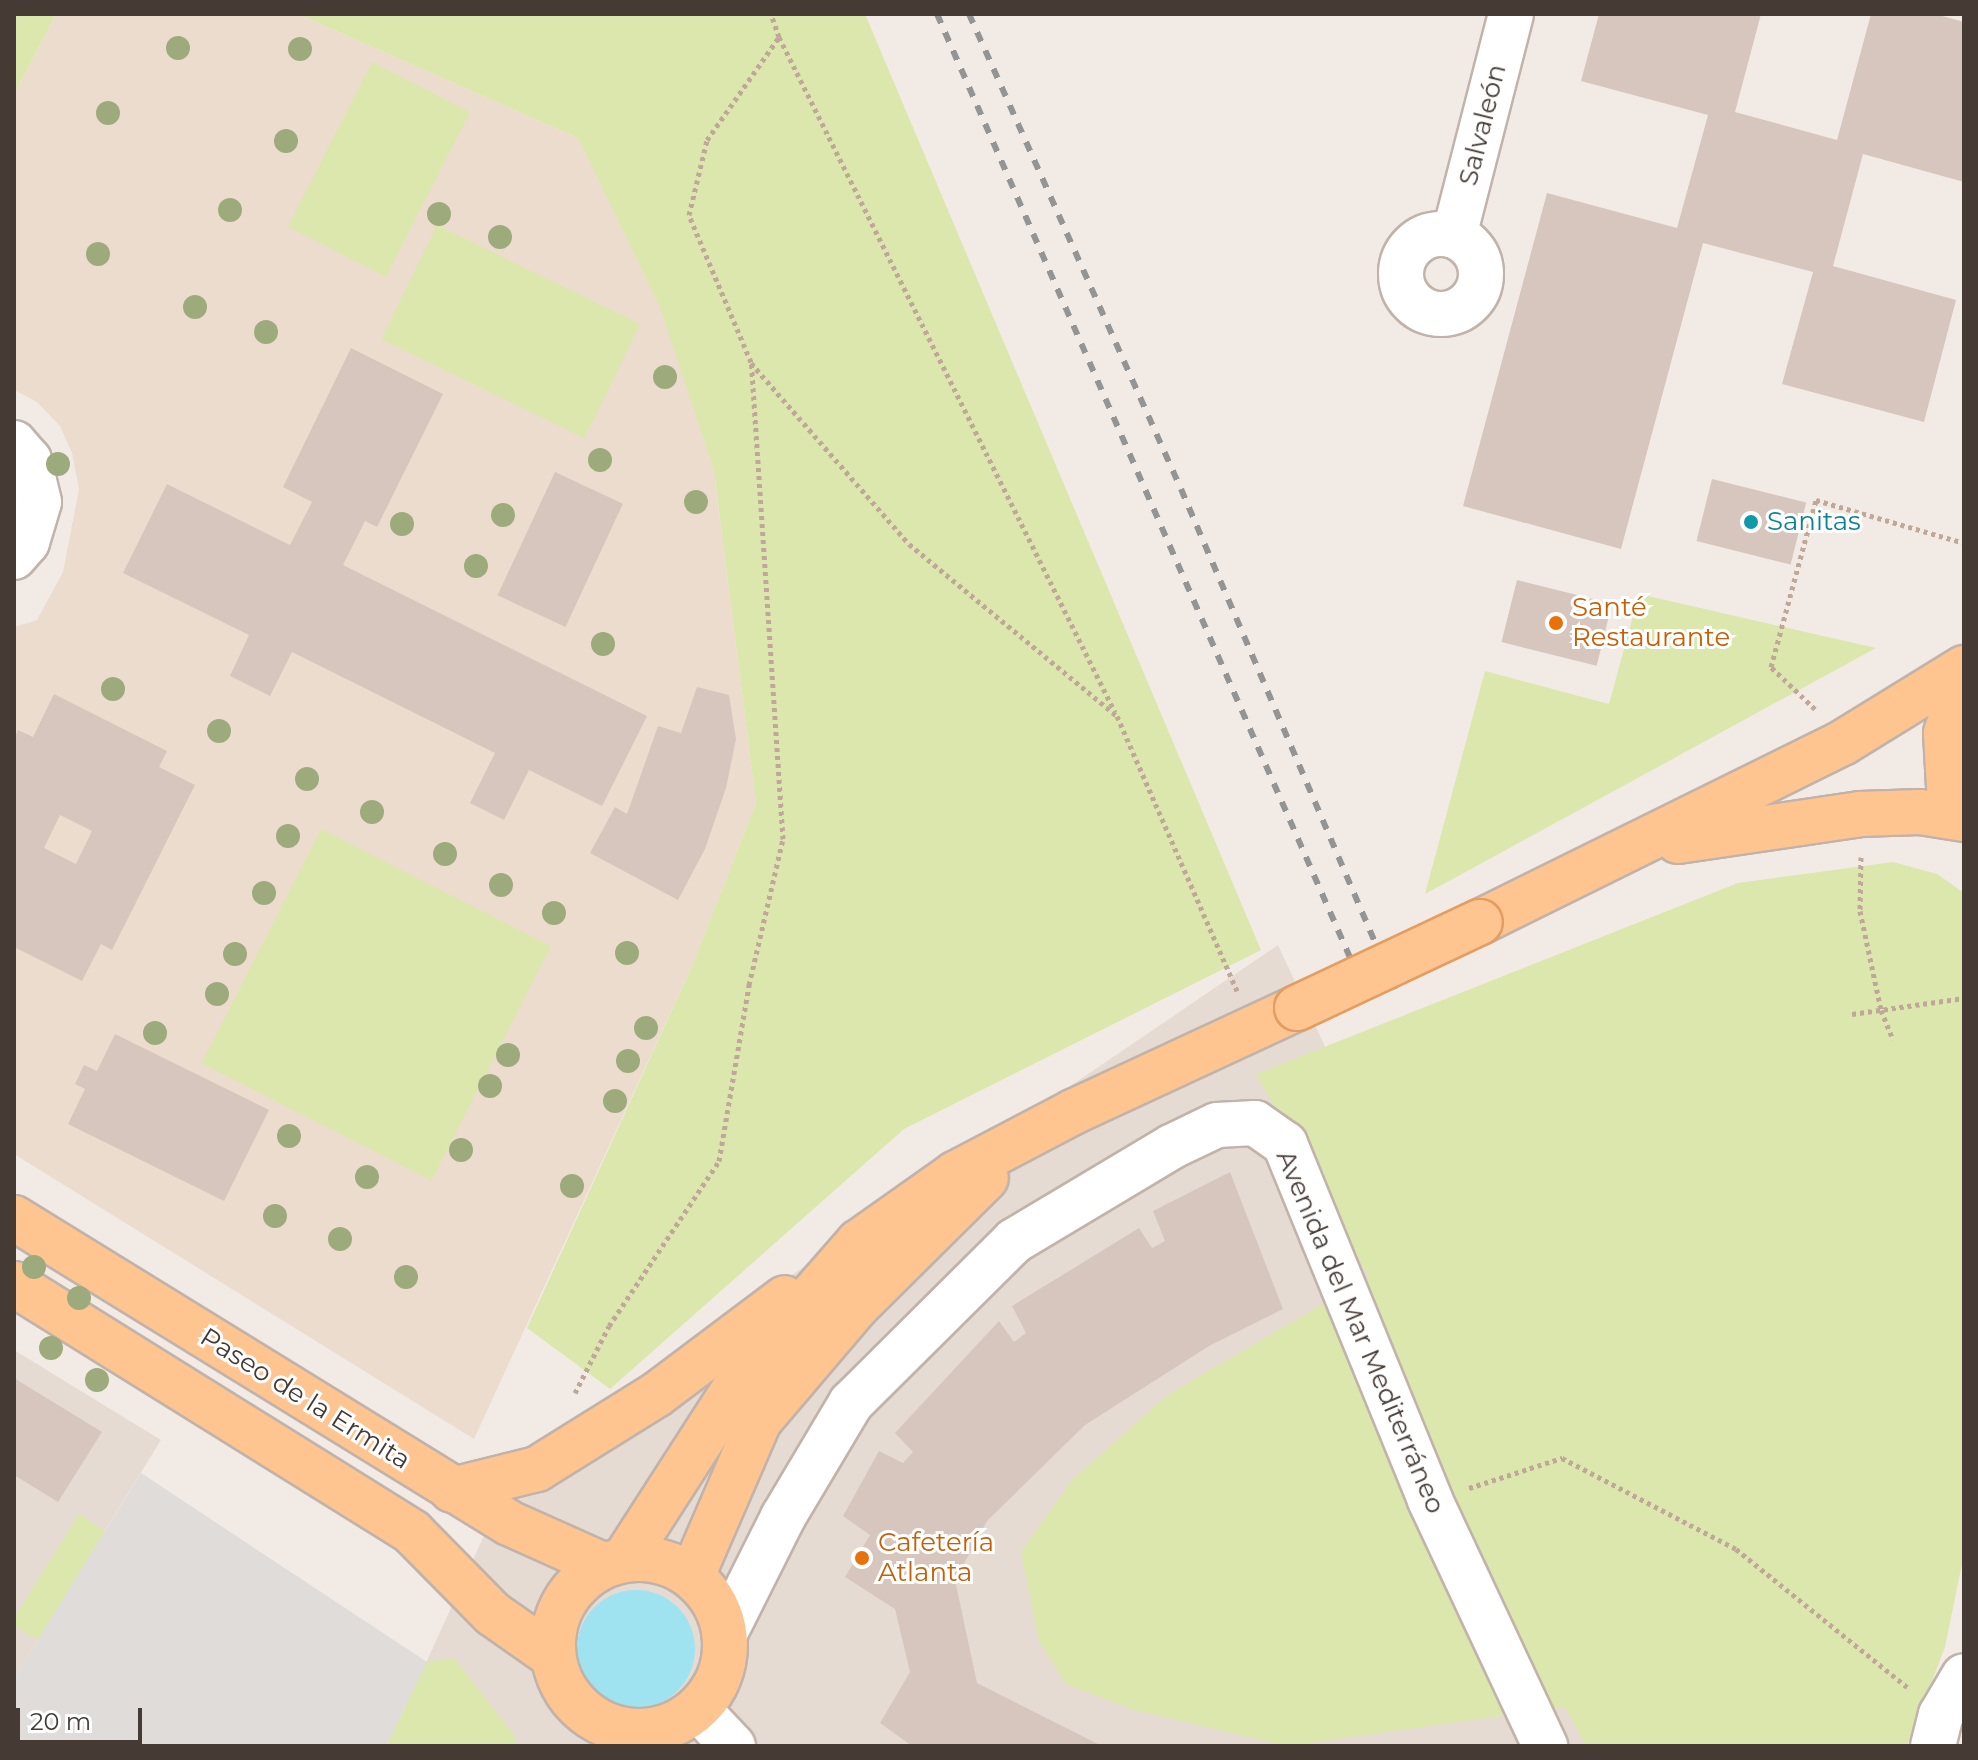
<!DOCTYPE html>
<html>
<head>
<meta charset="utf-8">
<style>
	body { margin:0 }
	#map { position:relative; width:1978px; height:1760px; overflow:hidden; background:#f2ebe5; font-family:Montserrat,sans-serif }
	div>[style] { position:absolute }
	.residential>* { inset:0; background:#e6dbd2 }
	.education>* { inset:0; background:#ecdcce }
	.green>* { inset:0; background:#dbe7ac; transform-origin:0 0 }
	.parking>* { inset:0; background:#e0dcda }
	.water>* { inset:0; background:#a0e3f0 }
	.round { border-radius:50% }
	.building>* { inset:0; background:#d7c6bd; transform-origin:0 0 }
	.path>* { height:5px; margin-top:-2.5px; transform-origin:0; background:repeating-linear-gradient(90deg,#c0a898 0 4px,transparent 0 8px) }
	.roads { filter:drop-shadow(2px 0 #c1b3aa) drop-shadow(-2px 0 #c1b3aa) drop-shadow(0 2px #c1b3aa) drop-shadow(0 -2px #c1b3aa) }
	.minor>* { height:44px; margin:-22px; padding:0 22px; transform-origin:22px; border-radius:22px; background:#fff }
	.minor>.ring { margin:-22px; padding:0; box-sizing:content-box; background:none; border:44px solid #fff; border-radius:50% }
	.major>* { height:44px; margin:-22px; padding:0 22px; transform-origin:22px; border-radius:22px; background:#ffc591 }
	.major>.ring { margin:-22px; padding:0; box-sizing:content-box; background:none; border:44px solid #ffc591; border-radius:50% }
	.rail>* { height:6px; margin-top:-3px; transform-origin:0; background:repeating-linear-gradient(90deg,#949494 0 10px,transparent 0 20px) }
	.bridges { filter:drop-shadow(2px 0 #e49d61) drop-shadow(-2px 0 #e49d61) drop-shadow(0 2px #e49d61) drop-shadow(0 -2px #e49d61) }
	.major-bridge>* { height:44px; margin:-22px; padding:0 22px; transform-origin:22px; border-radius:22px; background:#ffc591 }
	.trees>* { width:24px; height:24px; margin:-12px; border-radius:50%; background:#9dab7c }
	.dots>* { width:22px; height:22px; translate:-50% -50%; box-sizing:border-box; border:4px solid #fff; border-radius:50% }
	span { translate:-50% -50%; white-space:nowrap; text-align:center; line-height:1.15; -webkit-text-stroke:6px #fff; paint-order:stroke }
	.street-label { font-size:26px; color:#453a34 }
	.culture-label { font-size:26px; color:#0d838f }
	.left { translate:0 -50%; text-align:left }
	.food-label { font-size:26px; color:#c56008 }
	.frame { position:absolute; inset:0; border:16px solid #453a34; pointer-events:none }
	.scale { position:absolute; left:16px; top:1708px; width:126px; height:36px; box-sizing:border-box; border:4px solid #453a34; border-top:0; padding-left:10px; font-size:24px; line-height:28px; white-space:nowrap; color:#453a34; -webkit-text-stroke:6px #fff; paint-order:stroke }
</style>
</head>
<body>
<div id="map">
	<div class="residential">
		<i style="clip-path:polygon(1278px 945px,1649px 1746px,388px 1746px,518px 1461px)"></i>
		<i style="clip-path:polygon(14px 1350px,161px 1440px,14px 1678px)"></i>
	</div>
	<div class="education">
		<i style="clip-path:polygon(56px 14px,298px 14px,578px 138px,661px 307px,714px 471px,756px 803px,692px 966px,474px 1439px,14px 1154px,14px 627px,37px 620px,63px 572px,79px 489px,72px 453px,60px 426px,37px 402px,14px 390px,14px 95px)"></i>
	</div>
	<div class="green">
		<i style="clip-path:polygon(14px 14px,56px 14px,14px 95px)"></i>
		<i style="clip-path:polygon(298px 14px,865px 14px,1261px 950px,904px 1129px,610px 1389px,527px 1328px,692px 966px,756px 803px,714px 471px,660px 307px,578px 138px)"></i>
		<i style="left:372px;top:62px;width:110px;height:185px;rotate:27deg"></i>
		<i style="left:437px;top:225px;width:226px;height:127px;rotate:26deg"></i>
		<i style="clip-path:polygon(1639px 594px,1876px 648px,1425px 894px,1485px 671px,1609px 704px)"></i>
		<i style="left:321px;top:829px;width:258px;height:263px;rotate:27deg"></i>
		<i style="clip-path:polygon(1893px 862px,1937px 874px,1964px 893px,1964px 1554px,1945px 1647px,1907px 1746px,1586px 1746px,1565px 1707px,1287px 1746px,1134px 1710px,1066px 1684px,1039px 1641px,1021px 1552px,1072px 1480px,1166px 1396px,1369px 1277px,1256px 1074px,1738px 883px)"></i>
		<i style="clip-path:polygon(79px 1514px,105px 1531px,38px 1640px,14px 1625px,14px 1618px)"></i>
		<i style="clip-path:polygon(454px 1658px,515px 1736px,516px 1746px,386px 1746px,427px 1662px)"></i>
	</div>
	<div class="parking">
		<i style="clip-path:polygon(141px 1473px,427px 1662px,386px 1746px,14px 1746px,14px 1678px)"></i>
	</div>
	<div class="water">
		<i class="round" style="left:577px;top:1590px;width:118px;height:118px"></i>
	</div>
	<div class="building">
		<i style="clip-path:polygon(1599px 14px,1761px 14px,1735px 112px,1837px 140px,1871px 14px,1935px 14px,1964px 22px,1964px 182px,1863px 154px,1833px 266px,1956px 300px,1924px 422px,1782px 384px,1813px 272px,1703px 243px,1621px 549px,1463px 506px,1547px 193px,1677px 228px,1708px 115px,1581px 81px)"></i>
		<i style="clip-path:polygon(351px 348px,443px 394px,377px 527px,365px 521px,343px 565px,647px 716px,602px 806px,529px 770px,504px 820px,470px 803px,495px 753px,292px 652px,270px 696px,230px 676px,249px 635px,123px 573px,167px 484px,290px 545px,312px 502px,283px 487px)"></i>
		<i style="left:555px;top:472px;width:75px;height:136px;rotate:25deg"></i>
		<i style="left:1712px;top:479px;width:97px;height:64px;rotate:14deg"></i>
		<i style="left:1517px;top:580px;width:98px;height:64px;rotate:14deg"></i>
		<i style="clip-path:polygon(697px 687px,729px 695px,736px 739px,726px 788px,705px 849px,678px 900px,590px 853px,615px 807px,627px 814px,658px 726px,681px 733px)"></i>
		<i style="clip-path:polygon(evenodd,54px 694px,167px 751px,159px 767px,195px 785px,112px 950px,101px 944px,82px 981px,14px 947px,14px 739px,18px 730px,33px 737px,54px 694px,60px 815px,92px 831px,76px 864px,44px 848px,60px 815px)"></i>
		<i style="clip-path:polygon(115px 1034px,269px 1110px,224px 1201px,68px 1124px,85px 1089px,75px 1084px,84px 1065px,97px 1071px)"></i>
		<i style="clip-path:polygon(1230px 1172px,1283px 1309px,1209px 1346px,1085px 1425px,987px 1521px,955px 1580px,977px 1683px,1102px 1746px,912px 1746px,880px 1723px,910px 1672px,895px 1609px,845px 1577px,870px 1535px,843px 1516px,879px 1451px,903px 1463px,913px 1452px,895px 1433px,999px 1321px,1014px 1342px,1026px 1333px,1012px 1306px,1139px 1228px,1152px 1248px,1165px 1241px,1153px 1211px)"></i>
		<i style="clip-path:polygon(14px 1378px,102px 1432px,58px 1502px,14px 1475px)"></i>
	</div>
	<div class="path">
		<i style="left:779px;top:37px;width:754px;rotate:63.54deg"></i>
		<i style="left:751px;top:363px;width:240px;rotate:48.9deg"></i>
		<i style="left:909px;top:544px;width:270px;rotate:39.6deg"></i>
		<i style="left:1117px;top:716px;width:300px;rotate:66.4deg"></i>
		<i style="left:1815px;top:709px;width:61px;rotate:-136.3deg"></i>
		<i style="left:1771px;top:667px;width:173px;rotate:-74.9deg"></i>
		<i style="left:1816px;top:500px;width:154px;rotate:16.2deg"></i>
		<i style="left:1861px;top:857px;width:54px;rotate:91.1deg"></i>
		<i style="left:1860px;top:911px;width:101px;rotate:78deg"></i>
		<i style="left:1881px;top:1010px;width:32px;rotate:68deg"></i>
		<i style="left:1852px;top:1014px;width:113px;rotate:-8.1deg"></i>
		<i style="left:575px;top:1393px;width:75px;rotate:-63.1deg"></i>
		<i style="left:609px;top:1326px;width:198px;rotate:-56.3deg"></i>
		<i style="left:719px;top:1161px;width:179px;rotate:-80.3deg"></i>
		<i style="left:749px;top:985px;width:150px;rotate:-76.9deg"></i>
		<i style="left:783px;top:839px;width:478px;rotate:-93.8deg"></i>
		<i style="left:751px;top:362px;width:160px;rotate:-112.9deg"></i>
		<i style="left:689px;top:215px;width:77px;rotate:-76.5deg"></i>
		<i style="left:707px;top:140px;width:126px;rotate:-55deg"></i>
		<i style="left:779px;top:37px;width:24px;rotate:-109deg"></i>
		<i style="left:1469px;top:1488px;width:98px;rotate:-17.9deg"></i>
		<i style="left:1562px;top:1458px;width:196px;rotate:27.6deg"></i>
		<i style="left:1736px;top:1549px;width:220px;rotate:38.9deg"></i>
	</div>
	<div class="roads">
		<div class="minor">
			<i class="ring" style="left:1401px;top:234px;width:36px;height:36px"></i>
			<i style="left:1454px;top:236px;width:229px;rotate:-75.6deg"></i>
			<i style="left:14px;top:443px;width:23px;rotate:49deg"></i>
			<i style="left:29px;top:460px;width:43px;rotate:76.6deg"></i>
			<i style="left:39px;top:502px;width:42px;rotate:106.7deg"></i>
			<i style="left:27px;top:542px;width:20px;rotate:131deg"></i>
			<i style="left:725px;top:1633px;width:130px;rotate:-63.4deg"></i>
			<i style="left:783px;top:1517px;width:133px;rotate:-59.2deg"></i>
			<i style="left:851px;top:1403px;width:230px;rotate:-44.8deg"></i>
			<i style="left:1014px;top:1241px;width:183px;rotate:-30.9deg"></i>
			<i style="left:1171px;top:1147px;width:51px;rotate:-25.6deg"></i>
			<i style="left:1217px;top:1125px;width:38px;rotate:-3deg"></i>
			<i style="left:1255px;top:1123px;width:37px;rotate:35deg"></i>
			<i style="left:1285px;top:1144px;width:384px;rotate:67.8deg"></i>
			<i style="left:1430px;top:1500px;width:272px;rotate:64.9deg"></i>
			<i style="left:698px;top:1709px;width:51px;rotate:46.6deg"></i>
			<i style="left:1933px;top:1746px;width:32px;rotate:-76deg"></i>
			<i style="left:1941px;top:1715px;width:45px;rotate:-59.5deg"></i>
		</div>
		<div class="major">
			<i style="left:1964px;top:681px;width:55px;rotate:109.1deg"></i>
			<i style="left:1946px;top:733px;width:53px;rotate:86.8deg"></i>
			<i style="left:1949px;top:786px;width:34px;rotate:63deg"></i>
			<i style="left:1678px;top:841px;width:184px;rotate:-8.4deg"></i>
			<i style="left:1860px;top:814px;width:60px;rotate:-1.9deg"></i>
			<i style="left:1920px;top:812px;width:45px;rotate:9deg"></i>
			<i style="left:1480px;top:922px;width:406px;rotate:-26.3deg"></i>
			<i style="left:1844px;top:742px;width:141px;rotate:-31.7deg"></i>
			<i style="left:14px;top:1218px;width:581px;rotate:31.64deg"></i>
			<i style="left:509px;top:1523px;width:103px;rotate:24.1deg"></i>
			<i style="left:14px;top:1284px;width:469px;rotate:31.9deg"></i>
			<i style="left:412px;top:1532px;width:115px;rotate:45.4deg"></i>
			<i style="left:493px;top:1614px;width:73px;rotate:35deg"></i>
			<i style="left:452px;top:1490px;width:88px;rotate:-13.9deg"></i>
			<i style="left:537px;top:1469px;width:140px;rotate:-31.9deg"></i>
			<i style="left:656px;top:1395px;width:161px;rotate:-36.9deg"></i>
			<i class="ring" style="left:553px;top:1559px;width:128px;height:128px"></i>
			<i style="left:624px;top:1560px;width:224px;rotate:-57.2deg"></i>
			<i style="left:745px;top:1372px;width:173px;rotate:-48.8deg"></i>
			<i style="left:859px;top:1242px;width:118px;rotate:-35.3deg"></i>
			<i style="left:955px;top:1174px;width:133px;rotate:-27.7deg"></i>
			<i style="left:1073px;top:1112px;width:247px;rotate:-24.9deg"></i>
			<i style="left:692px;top:1576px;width:169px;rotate:-66.6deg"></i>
			<i style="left:759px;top:1421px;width:150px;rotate:-49.6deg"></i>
			<i style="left:856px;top:1307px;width:183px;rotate:-44.8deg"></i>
		</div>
	</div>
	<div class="rail">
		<i style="left:937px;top:14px;width:1070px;rotate:66.36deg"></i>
		<i style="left:969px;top:14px;width:520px;rotate:65.95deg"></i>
		<i style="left:1181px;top:489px;width:544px;rotate:66.83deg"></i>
	</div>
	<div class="bridges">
		<div class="major-bridge">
			<i style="left:1297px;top:1008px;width:202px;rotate:-25.2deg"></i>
		</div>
	</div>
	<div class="trees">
		<i style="left:178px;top:48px"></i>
		<i style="left:300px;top:49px"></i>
		<i style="left:108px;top:113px"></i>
		<i style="left:286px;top:141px"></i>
		<i style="left:230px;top:210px"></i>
		<i style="left:439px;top:214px"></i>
		<i style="left:500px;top:237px"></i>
		<i style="left:98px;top:254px"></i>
		<i style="left:195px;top:307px"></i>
		<i style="left:266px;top:332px"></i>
		<i style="left:665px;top:377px"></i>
		<i style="left:600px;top:460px"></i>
		<i style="left:58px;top:464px"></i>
		<i style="left:696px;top:502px"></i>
		<i style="left:503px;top:515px"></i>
		<i style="left:402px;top:524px"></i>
		<i style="left:476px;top:566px"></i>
		<i style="left:603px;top:644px"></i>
		<i style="left:113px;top:689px"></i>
		<i style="left:219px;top:731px"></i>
		<i style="left:307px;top:779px"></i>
		<i style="left:372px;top:812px"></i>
		<i style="left:288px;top:836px"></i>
		<i style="left:445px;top:854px"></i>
		<i style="left:501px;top:885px"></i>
		<i style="left:264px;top:893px"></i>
		<i style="left:554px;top:913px"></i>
		<i style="left:627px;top:953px"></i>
		<i style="left:235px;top:954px"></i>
		<i style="left:217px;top:994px"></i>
		<i style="left:646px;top:1028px"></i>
		<i style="left:155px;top:1033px"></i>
		<i style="left:508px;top:1055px"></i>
		<i style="left:628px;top:1061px"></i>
		<i style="left:490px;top:1086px"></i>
		<i style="left:615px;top:1101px"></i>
		<i style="left:289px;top:1136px"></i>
		<i style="left:461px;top:1150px"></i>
		<i style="left:367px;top:1177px"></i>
		<i style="left:572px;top:1186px"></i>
		<i style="left:275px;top:1216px"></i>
		<i style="left:340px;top:1239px"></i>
		<i style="left:34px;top:1267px"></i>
		<i style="left:406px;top:1277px"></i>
		<i style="left:79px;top:1298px"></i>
		<i style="left:51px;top:1348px"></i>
		<i style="left:97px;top:1380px"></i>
	</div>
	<div class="dots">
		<i style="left:1751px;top:522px;background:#0f9aa8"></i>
		<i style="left:1556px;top:623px;background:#e8710a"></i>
		<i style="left:862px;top:1558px;background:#e8710a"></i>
	</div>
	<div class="street-label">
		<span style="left:1483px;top:125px;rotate:-76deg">Salvaleón</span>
		<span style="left:1360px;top:1332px;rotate:67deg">Avenida del Mar Mediterráneo</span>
		<span style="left:305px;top:1399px;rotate:32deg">Paseo de la Ermita</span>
	</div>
	<div class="culture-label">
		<span class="left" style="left:1767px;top:522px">Sanitas</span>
	</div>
	<div class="food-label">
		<span class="left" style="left:1572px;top:623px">Santé<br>Restaurante</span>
		<span class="left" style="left:878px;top:1558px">Cafetería<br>Atlanta</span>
	</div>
	<div class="frame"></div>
	<div class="scale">20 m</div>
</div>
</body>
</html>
